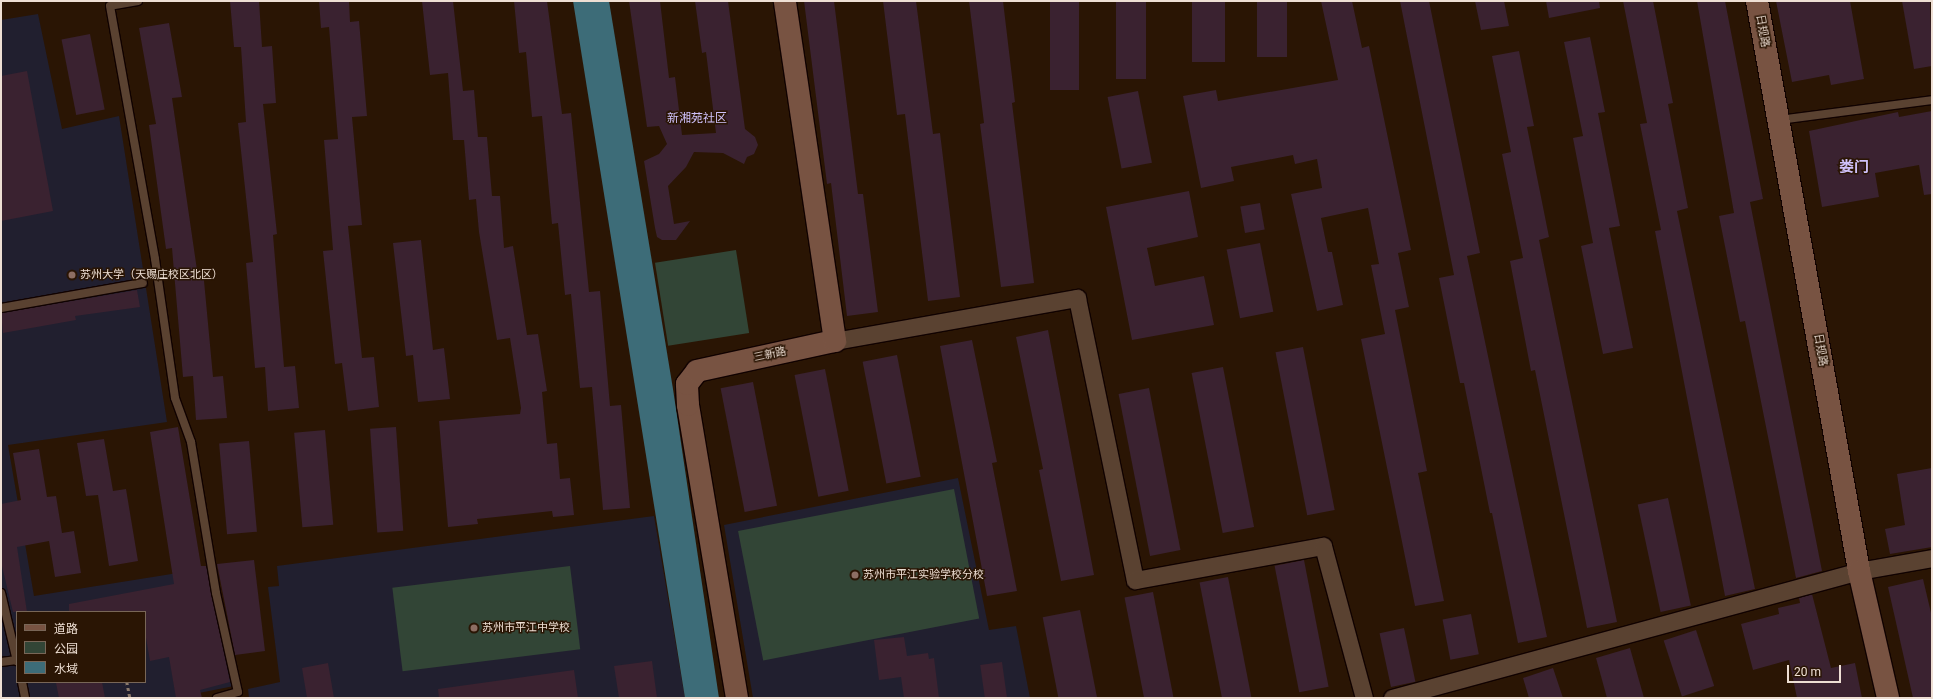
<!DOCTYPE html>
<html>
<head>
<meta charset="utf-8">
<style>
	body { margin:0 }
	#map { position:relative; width:1933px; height:699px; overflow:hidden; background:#2a1504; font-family:Roboto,"Noto Sans SC",sans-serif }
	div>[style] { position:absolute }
	.education>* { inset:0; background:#211f2f }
	.green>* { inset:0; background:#324536; transform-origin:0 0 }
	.water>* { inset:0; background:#3d6c78 }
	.building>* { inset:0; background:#3a2230; transform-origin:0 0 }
	.path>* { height:2.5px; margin-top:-1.25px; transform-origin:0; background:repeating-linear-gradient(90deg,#8c7a6c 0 3px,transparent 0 6px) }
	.roads { filter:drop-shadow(1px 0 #110200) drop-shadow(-1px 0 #110200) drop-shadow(0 1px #110200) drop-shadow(0 -1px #110200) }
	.lane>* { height:8px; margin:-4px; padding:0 4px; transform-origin:4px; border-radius:4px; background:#5a4231 }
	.street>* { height:17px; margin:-8.5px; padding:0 8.5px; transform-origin:8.5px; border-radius:8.5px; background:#5a4231 }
	.secondary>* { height:22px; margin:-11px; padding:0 11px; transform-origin:11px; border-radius:11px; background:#785342 }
	.dots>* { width:11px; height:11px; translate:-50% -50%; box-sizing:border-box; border:2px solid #2a1504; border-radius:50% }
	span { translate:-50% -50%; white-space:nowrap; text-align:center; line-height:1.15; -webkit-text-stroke:3px #2a1504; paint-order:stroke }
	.street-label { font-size:11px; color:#eedfd4 }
	.poi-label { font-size:11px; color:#eedfd4 }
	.left { translate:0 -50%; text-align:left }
	.neighbourhood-label { font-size:12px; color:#cec0f9 }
	.district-label { font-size:15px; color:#cec0f9; font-weight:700 }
	.frame { position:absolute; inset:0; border:2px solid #eedfd4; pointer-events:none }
	.legend { position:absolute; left:16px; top:611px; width:130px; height:72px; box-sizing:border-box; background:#2a1504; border:1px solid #786657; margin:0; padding:5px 7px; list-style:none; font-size:12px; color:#eedfd4 }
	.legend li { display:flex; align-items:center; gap:8px; height:20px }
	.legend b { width:20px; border:1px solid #786657 }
	.scale { position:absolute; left:1787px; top:665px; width:54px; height:18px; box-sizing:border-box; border:2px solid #eedfd4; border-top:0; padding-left:5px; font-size:12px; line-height:14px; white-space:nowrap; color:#eedfd4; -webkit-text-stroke:3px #2a1504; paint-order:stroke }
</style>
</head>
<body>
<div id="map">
	<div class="education">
		<i style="clip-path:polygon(evenodd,38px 14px,62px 129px,119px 116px,167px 422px,8px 445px,34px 596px,209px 568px,234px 686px,174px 698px,1px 698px,1px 20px,38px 14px,17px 612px,145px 612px,145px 682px,17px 682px,17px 612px)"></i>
		<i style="clip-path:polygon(958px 478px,989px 630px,1016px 626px,1030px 698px,753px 698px,724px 525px)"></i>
		<i style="clip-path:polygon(654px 516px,685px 698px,249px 698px,248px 689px,280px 682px,268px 587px,279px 586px,277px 566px)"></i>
	</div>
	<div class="green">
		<i style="left:736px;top:250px;width:84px;height:82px;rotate:81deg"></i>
		<i style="left:954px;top:489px;width:132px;height:220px;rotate:79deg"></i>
		<i style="left:570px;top:566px;width:84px;height:179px;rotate:83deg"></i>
	</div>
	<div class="water">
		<i style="clip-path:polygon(573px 1px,609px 1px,673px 389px,719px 698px,685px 698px)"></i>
	</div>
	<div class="building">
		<i style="clip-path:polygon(230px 1px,259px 1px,262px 47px,272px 46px,276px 103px,263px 104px,277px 234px,273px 235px,284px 367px,295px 366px,299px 408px,268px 411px,265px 367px,255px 368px,246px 263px,253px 262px,238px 123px,246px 122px,241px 47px,234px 47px)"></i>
		<i style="clip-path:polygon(319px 1px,349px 1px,350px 22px,359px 21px,367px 116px,352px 117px,362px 225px,348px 226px,362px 358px,374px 357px,379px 407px,348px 411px,342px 363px,335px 364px,323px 251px,333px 250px,324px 140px,338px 139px,329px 27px,321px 28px)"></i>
		<i style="clip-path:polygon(422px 1px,453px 1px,463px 91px,474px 90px,478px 137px,487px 137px,492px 196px,500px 196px,504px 248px,513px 246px,527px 335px,538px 334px,547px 391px,542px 392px,547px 444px,557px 443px,560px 479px,570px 478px,574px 515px,553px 517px,552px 511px,477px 519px,478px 524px,448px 527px,439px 421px,520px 414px,521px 408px,510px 338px,497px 340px,479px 232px,476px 199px,469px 200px,464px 140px,453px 140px,448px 73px,430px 75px)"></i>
		<i style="clip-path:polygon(514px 1px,547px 1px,562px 114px,571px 113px,589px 292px,600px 291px,610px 406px,621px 405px,630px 508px,603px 510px,592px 387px,580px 388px,571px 294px,565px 295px,558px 223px,552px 224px,542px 116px,532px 117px,526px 52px,519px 53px)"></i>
		<i style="clip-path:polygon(629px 1px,660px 1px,669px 78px,675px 77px,682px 135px,716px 133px,706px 52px,702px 53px,695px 1px,728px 1px,745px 129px,755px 137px,758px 145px,754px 154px,747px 157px,744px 164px,723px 153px,694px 152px,686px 167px,668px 186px,674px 224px,690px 221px,676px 240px,662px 240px,657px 237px,655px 228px,644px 161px,659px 154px,667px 144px,659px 126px,647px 127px)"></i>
		<i style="clip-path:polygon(804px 1px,834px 1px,858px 194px,863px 194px,878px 312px,847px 316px,831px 183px,827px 184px)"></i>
		<i style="clip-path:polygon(883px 1px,916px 1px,933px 134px,940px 133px,960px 297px,928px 301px,905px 114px,897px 115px)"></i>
		<i style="clip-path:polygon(969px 1px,1003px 1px,1015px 102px,1012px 103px,1034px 283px,1001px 287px,980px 124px,984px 123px)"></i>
		<i style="left:1050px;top:1px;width:29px;height:89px"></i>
		<i style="left:1116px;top:1px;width:30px;height:78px"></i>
		<i style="left:1192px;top:1px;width:33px;height:61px"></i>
		<i style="left:1257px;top:1px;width:30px;height:56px"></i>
		<i style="clip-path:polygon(1321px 1px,1352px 1px,1362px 48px,1369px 46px,1411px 250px,1398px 253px,1409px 307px,1395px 310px,1427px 471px,1418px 473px,1444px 601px,1415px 606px,1361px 339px,1385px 334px,1371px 265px,1379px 264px,1368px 208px,1321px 218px,1328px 252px,1332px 252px,1343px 305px,1317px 311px,1291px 194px,1322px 188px,1317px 159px,1295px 164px,1293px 155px,1231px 167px,1234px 181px,1201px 188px,1183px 96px,1216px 90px,1218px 101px,1338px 80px)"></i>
		<i style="clip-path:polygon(1400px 1px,1429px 1px,1480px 253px,1467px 256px,1547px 637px,1518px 643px,1492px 513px,1490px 513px,1464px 383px,1460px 383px,1439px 278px,1454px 275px)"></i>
		<i style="clip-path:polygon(1475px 1px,1504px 1px,1509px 26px,1481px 30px)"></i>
		<i style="clip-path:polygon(1546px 1px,1599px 1px,1600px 8px,1549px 18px)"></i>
		<i style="clip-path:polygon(1623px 1px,1653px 1px,1673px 103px,1668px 104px,1688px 208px,1677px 211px,1755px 589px,1725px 596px,1655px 231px,1661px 230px,1640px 124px,1647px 123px)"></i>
		<i style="clip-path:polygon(1697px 1px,1725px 1px,1763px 199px,1750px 202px,1822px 571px,1796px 578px,1745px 321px,1740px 322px,1719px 216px,1734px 213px)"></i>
		<i style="clip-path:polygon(1776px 1px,1850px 1px,1864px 79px,1831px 85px,1829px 75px,1792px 82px)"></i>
		<i style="clip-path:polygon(1902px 1px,1930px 1px,1932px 66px,1914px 69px)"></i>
		<i style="clip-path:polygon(169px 23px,182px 97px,172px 98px,197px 270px,203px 270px,213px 377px,223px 376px,227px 418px,196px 420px,193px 376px,183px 377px,172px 248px,166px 249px,149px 125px,156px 124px,139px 28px)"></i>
		<i style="left:90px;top:34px;width:77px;height:29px;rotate:79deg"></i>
		<i style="clip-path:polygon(1590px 37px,1605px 112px,1598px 113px,1620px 226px,1609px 228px,1633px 348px,1603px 354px,1581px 246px,1593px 243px,1573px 138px,1583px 136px,1564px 42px)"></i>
		<i style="clip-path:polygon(1519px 51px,1534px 126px,1527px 127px,1549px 237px,1539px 240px,1617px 622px,1587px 628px,1535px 370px,1531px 371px,1510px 261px,1523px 258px,1502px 154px,1511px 152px,1492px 56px)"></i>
		<i style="clip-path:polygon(27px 71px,53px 211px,1px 221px,1px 76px)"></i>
		<i style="left:1138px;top:91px;width:73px;height:31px;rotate:79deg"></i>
		<i style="clip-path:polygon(1932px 111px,1932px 194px,1924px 195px,1919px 165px,1875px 173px,1879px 197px,1822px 207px,1809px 131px,1898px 112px,1899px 117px)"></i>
		<i style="clip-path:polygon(1189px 191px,1198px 237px,1147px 248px,1155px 286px,1204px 276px,1214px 325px,1132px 340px,1106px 207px)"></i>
		<i style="left:1260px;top:203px;width:27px;height:20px;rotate:80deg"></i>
		<i style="clip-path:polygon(421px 240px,433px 350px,444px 348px,450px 399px,418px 402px,413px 355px,406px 356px,393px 243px)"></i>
		<i style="left:1260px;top:243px;width:70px;height:34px;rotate:79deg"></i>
		<i style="clip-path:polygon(137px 290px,140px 307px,75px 316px,76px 320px,3px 333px,1px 313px)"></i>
		<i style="clip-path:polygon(1048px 330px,1094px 575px,1061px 581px,1039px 470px,1043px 469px,1016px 337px)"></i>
		<i style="clip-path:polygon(972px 340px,997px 462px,992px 463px,1017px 591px,987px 596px,940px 346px)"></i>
		<i style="left:1303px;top:347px;width:166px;height:28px;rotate:79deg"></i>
		<i style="left:897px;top:355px;width:124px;height:35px;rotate:79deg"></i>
		<i style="left:1223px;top:367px;width:163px;height:32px;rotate:79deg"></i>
		<i style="left:825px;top:369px;width:124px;height:31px;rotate:79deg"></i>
		<i style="left:753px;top:382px;width:126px;height:33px;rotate:79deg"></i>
		<i style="left:1149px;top:388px;width:165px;height:31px;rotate:79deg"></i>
		<i style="clip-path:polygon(178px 427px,201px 566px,206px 566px,230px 682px,200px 690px,202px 698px,176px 698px,169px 657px,150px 661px,145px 632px,145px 612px,69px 612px,69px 604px,174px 584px,150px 432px)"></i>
		<i style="left:396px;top:427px;width:104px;height:26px;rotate:86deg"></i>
		<i style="left:325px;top:430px;width:95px;height:31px;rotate:85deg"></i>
		<i style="clip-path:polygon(104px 439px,113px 491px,126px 489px,138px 561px,109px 566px,98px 495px,86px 496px,77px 443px)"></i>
		<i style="left:249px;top:441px;width:91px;height:30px;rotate:85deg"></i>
		<i style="clip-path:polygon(39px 449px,47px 497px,56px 496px,62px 533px,74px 531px,81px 573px,55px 577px,49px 541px,17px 547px,27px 612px,13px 612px,1px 562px,1px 504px,21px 500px,13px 453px)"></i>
		<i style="clip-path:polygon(1932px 468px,1932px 547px,1890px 554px,1885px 529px,1905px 525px,1897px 474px)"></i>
		<i style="left:1668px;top:498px;width:110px;height:31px;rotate:78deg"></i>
		<i style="clip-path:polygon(254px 560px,265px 651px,235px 655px,217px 564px)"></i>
		<i style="left:1304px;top:560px;width:129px;height:30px;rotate:79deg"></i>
		<i style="left:1228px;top:577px;width:123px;height:29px;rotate:79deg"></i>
		<i style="clip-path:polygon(1923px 579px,1932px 617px,1932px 698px,1913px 698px,1888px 587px)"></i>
		<i style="left:1153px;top:592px;width:108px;height:29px;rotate:79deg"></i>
		<i style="clip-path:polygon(1812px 594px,1831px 668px,1855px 663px,1862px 698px,1797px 698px,1789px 660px,1753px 670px,1741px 624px,1779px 614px,1778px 608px,1800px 603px,1799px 598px)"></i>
		<i style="left:1080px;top:610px;width:90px;height:38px;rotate:79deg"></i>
		<i style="left:1471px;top:614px;width:41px;height:29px;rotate:79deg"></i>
		<i style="left:1404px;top:628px;width:55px;height:25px;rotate:78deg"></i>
		<i style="left:1696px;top:630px;width:59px;height:34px;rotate:72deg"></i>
		<i style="clip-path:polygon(904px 637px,907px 656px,928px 653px,929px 659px,934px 658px,939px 698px,904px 698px,901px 677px,879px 680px,874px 640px)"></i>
		<i style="clip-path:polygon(1630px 648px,1644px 698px,1607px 698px,1596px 658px)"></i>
		<i style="clip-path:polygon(652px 661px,657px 698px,619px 698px,614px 666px)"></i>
		<i style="left:1002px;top:662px;width:36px;height:22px;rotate:82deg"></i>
		<i style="clip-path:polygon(328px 663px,334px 698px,307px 698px,302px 668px)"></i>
		<i style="clip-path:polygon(1553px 668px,1563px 698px,1529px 698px,1523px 678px)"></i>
		<i style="clip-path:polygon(574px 670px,578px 698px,439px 698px,438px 689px)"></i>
		<i style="clip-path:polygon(64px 682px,102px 682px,105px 698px,59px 698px,56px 683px)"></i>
	</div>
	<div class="path">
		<i style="left:127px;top:682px;width:16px;rotate:79deg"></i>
	</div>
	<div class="roads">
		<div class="lane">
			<i style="left:138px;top:1px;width:28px;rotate:170deg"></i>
			<i style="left:110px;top:6px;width:257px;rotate:79.9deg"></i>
			<i style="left:155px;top:259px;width:140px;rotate:81.8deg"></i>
			<i style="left:175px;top:398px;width:47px;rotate:70deg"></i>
			<i style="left:191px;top:442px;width:153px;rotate:80.6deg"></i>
			<i style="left:216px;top:593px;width:101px;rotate:77.5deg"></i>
			<i style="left:238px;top:692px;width:22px;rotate:164deg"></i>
			<i style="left:1779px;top:120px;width:154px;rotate:-7.4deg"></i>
			<i style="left:1px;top:308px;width:144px;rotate:-10deg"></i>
			<i style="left:1px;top:593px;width:70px;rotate:76.8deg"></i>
			<i style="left:1px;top:662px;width:16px;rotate:-7deg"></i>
			<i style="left:22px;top:682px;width:16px;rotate:79deg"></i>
		</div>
		<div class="street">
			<i style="left:835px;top:341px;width:246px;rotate:-10.1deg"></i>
			<i style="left:1077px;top:298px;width:288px;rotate:78.4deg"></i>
			<i style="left:1135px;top:580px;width:191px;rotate:-10.3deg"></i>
			<i style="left:1323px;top:546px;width:157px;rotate:74.9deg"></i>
			<i style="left:1392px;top:698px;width:484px;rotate:-15.2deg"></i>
			<i style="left:1859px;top:571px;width:74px;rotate:-10.1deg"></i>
		</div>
		<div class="secondary">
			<i style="left:1757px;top:1px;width:579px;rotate:79.85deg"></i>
			<i style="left:1859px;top:571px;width:130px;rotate:77.1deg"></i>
			<i style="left:737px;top:698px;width:297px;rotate:-99.5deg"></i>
			<i style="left:688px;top:405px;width:21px;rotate:-93deg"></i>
			<i style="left:687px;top:384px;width:16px;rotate:-52deg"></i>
			<i style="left:697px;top:371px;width:141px;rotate:-12.3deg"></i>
			<i style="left:835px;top:341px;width:344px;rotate:-98.4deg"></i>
		</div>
	</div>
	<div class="dots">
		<i style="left:72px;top:275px;background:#8d6e63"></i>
		<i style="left:855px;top:575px;background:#8d6e63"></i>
		<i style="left:474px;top:628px;background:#8d6e63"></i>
	</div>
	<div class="street-label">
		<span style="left:1762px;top:31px;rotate:80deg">日规路</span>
		<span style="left:1820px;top:350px;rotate:80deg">日规路</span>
		<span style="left:770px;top:355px;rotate:-12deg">三新路</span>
	</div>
	<div class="poi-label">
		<span class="left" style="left:80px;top:275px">苏州大学（天赐庄校区北区）</span>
		<span class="left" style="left:863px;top:575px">苏州市平江实验学校分校</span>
		<span class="left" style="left:482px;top:628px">苏州市平江中学校</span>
	</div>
	<div class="neighbourhood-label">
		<span style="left:697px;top:119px">新湘苑社区</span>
	</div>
	<div class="district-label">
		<span style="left:1854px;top:168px">娄门</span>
	</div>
	<div class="frame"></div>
	<ul class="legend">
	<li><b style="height:5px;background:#785342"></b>道路</li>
	<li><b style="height:11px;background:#324536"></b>公园</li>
	<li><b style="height:11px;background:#3d6c78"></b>水域</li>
	</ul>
	<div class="scale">20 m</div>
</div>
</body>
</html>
